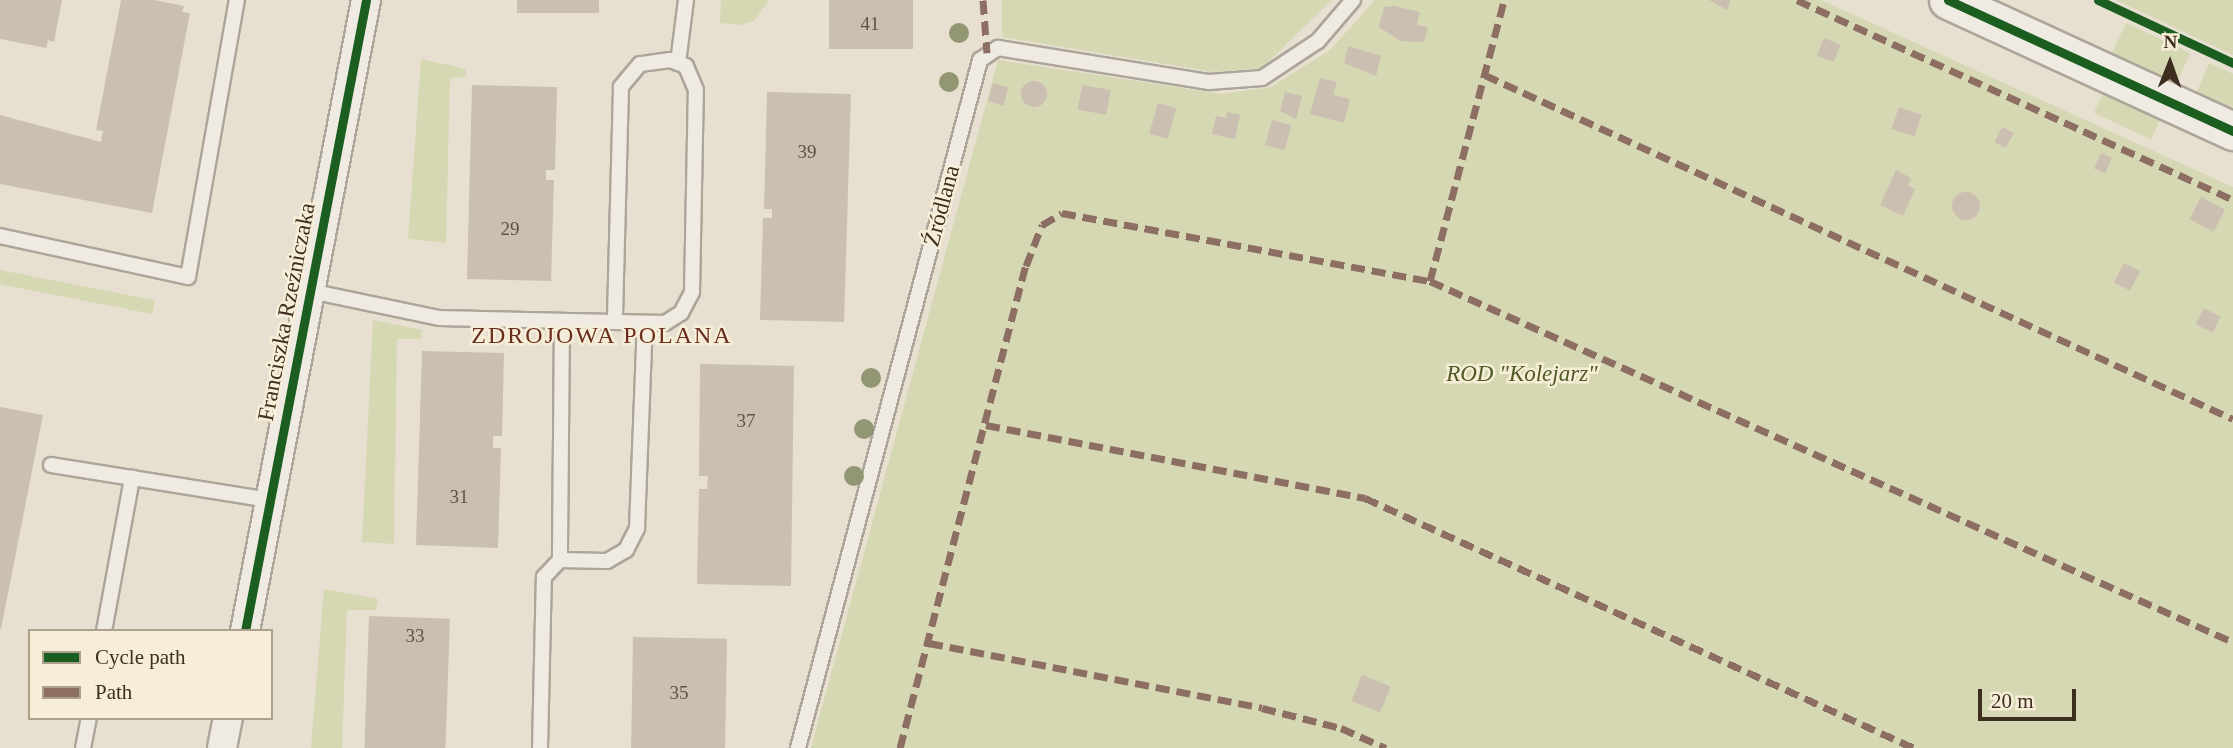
<!DOCTYPE html>
<html>
<head>
<meta charset="utf-8">
<style>
	body { margin:0 }
	#map { position:relative; width:2233px; height:748px; overflow:hidden; background:#e7e0d1; font-family:Georgia,serif }
	div>[style] { position:absolute }
	.green>* { inset:0; background:#d6d7b3; transform-origin:0 0 }
	.building>* { inset:0; background:#cbbfb2; transform-origin:0 0 }
	.round { border-radius:50% }
	.roads { filter:drop-shadow(2px 0 #ada599) drop-shadow(-2px 0 #ada599) drop-shadow(0 2px #ada599) drop-shadow(0 -2px #ada599) }
	.service>* { height:14px; margin:-7px; padding:0 7px; transform-origin:7px; border-radius:7px; background:#efebe3 }
	.minor>* { height:28px; margin:-14px; padding:0 14px; transform-origin:14px; border-radius:14px; background:#efebe3 }
	.tertiary>* { height:37px; margin:-18.5px; padding:0 18.5px; transform-origin:18.5px; border-radius:18.5px; background:#efebe3 }
	.quiet>* { height:7px; margin-top:-3.5px; transform-origin:0; background:repeating-linear-gradient(90deg,#8d6e63 0 14px,transparent 0 21px) }
	.cycleway>* { height:9px; margin:-4.5px; padding:0 4.5px; transform-origin:4.5px; border-radius:4.5px; background:#1b5e20 }
	.trees>* { width:20px; height:20px; margin:-10px; border-radius:50%; background:#929673 }
	span { translate:-50% -50%; white-space:nowrap; text-align:center; line-height:1.15; -webkit-text-stroke:5px #f7eed8; paint-order:stroke }
	.number-label { font-size:19px; color:#605244 }
	.number-label span { -webkit-text-stroke-width:0 }
	.street-label { font-size:23px; color:#3d2e20 }
	.park-label { font-size:23px; color:#4d5a26; font-style:italic }
	.neighbourhood-label { font-size:24px; color:#6b2e1e; letter-spacing:2px }
	.legend { position:absolute; left:28px; top:629px; width:245px; height:91px; box-sizing:border-box; background:#f7eed8; border:2px solid #ada18e; margin:0; padding:9px 12px; list-style:none; font-size:21px; color:#3d2e20 }
	.legend li { display:flex; align-items:center; gap:14px; height:35px }
	.legend b { width:35px; border:2px solid #ada18e }
	.north { position:absolute; left:2135px; top:28px; width:70px; height:70px; -webkit-text-stroke:5px #f7eed8; paint-order:stroke; rotate:1deg; font-size:19px; font-weight:700; line-height:28px; text-align:center; color:#3d2e20 }
	.north::after { content:''; display:block; margin:auto; width:24px; height:32px; background:#3d2e20; clip-path:polygon(50% 0,100% 100%,50% 72%,0 100%) }
	.scale { position:absolute; left:1978px; top:689px; width:98px; height:32px; box-sizing:border-box; border:4px solid #3d2e20; border-top:0; padding-left:9px; font-size:21px; line-height:24px; white-space:nowrap; color:#3d2e20; -webkit-text-stroke:5px #f7eed8; paint-order:stroke }
</style>
</head>
<body>
<div id="map">
	<div class="green">
		<i style="clip-path:polygon(721px 0,768px 0,767px 3px,754px 21px,739px 25px,720px 23px)"></i>
		<i style="clip-path:polygon(1002px 0,1332px 0,1262px 68px,1214px 72px,1002px 37px)"></i>
		<i style="clip-path:polygon(1375px 0,1821px 0,2233px 187px,2233px 748px,811px 748px,998px 60px,1222px 94px,1271px 87px,1330px 50px)"></i>
		<i style="clip-path:polygon(2116px 0,2233px 0,2233px 55px)"></i>
		<i style="left:2126px;top:23px;width:71px;height:35px;rotate:25deg"></i>
		<i style="clip-path:polygon(421px 59px,466px 69px,466px 77px,450px 78px,446px 243px,408px 239px)"></i>
		<i style="clip-path:polygon(2209px 63px,2233px 74px,2233px 107px,2196px 94px)"></i>
		<i style="left:2104px;top:91px;width:63px;height:24px;rotate:25deg"></i>
		<i style="left:0;top:270px;width:158px;height:14px;rotate:11deg"></i>
		<i style="clip-path:polygon(373px 320px,422px 330px,421px 339px,397px 339px,394px 544px,362px 542px)"></i>
		<i style="clip-path:polygon(324px 589px,378px 599px,376px 610px,347px 610px,342px 748px,311px 748px)"></i>
	</div>
	<div class="building">
		<i style="clip-path:polygon(0 0,62px 0,54px 42px,48px 40px,46px 48px,0 39px)"></i>
		<i style="clip-path:polygon(121px 0,155px 0,184px 6px,182px 12px,190px 13px,152px 213px,0 184px,0 115px,101px 142px,103px 131px,96px 130px)"></i>
		<i style="left:517px;top:0;width:82px;height:13px"></i>
		<i style="left:829px;top:0;width:84px;height:49px"></i>
		<i style="clip-path:polygon(1709px 0,1731px 0,1727px 10px)"></i>
		<i style="clip-path:polygon(1394px 6px,1420px 12px,1417px 25px,1428px 27px,1424px 42px,1400px 41px,1379px 27px,1384px 7px)"></i>
		<i style="left:1824px;top:38px;width:18px;height:19px;rotate:22deg"></i>
		<i style="clip-path:polygon(1348px 46px,1381px 56px,1376px 76px,1344px 63px)"></i>
		<i style="clip-path:polygon(1320px 78px,1337px 82px,1333px 95px,1350px 99px,1344px 123px,1310px 114px)"></i>
		<i class="round" style="left:1021px;top:81px;width:26px;height:26px"></i>
		<i style="left:993px;top:83px;width:16px;height:19px;rotate:15deg"></i>
		<i style="clip-path:polygon(472px 85px,557px 87px,555px 170px,546px 170px,546px 180px,554px 180px,551px 281px,467px 279px)"></i>
		<i style="left:1082px;top:85px;width:29px;height:25px;rotate:10deg"></i>
		<i style="clip-path:polygon(767px 92px,851px 94px,844px 322px,760px 320px,763px 218px,772px 218px,772px 209px,764px 209px)"></i>
		<i style="clip-path:polygon(1285px 92px,1302px 96px,1296px 119px,1280px 111px)"></i>
		<i style="left:1158px;top:103px;width:19px;height:32px;rotate:16deg"></i>
		<i style="left:1899px;top:107px;width:24px;height:23px;rotate:19deg"></i>
		<i style="clip-path:polygon(1227px 112px,1240px 115px,1235px 139px,1212px 134px,1216px 116px,1226px 118px)"></i>
		<i style="left:1272px;top:120px;width:20px;height:26px;rotate:15deg"></i>
		<i style="left:2002px;top:127px;width:13px;height:17px;rotate:27deg"></i>
		<i style="left:2101px;top:153px;width:12px;height:17px;rotate:24deg"></i>
		<i style="clip-path:polygon(1896px 170px,1911px 178px,1908px 185px,1915px 189px,1903px 216px,1880px 205px)"></i>
		<i class="round" style="left:1952px;top:192px;width:28px;height:28px"></i>
		<i style="left:2201px;top:197px;width:27px;height:25px;rotate:27deg"></i>
		<i style="left:2124px;top:263px;width:18px;height:22px;rotate:27deg"></i>
		<i style="left:2204px;top:308px;width:19px;height:18px;rotate:28deg"></i>
		<i style="clip-path:polygon(422px 351px,504px 353px,502px 436px,493px 436px,493px 448px,501px 448px,498px 548px,416px 545px)"></i>
		<i style="clip-path:polygon(700px 364px,794px 366px,791px 586px,697px 584px,699px 489px,707px 489px,708px 476px,699px 476px)"></i>
		<i style="clip-path:polygon(0 407px,43px 415px,1px 629px,0 629px)"></i>
		<i style="left:369px;top:616px;width:81px;height:132px;rotate:2deg"></i>
		<i style="left:633px;top:637px;width:94px;height:111px;rotate:1deg"></i>
		<i style="left:1362px;top:675px;width:31px;height:28px;rotate:22deg"></i>
	</div>
	<div class="roads">
		<div class="service">
			<i style="left:678px;top:63px;width:64px;rotate:-82.8deg"></i>
			<i style="left:0;top:236px;width:192px;rotate:12.3deg"></i>
			<i style="left:188px;top:277px;width:281px;rotate:-80deg"></i>
			<i style="left:310px;top:291px;width:132px;rotate:11.8deg"></i>
			<i style="left:439px;top:318px;width:176px;rotate:1.3deg"></i>
			<i style="left:615px;top:322px;width:50px;rotate:1.1deg"></i>
			<i style="left:665px;top:323px;width:19px;rotate:-32deg"></i>
			<i style="left:681px;top:313px;width:24px;rotate:-62deg"></i>
			<i style="left:692px;top:292px;width:202px;rotate:-88.9deg"></i>
			<i style="left:696px;top:90px;width:26px;rotate:-113deg"></i>
			<i style="left:686px;top:66px;width:17px;rotate:-159deg"></i>
			<i style="left:670px;top:60px;width:30px;rotate:172deg"></i>
			<i style="left:640px;top:64px;width:30px;rotate:130deg"></i>
			<i style="left:621px;top:87px;width:235px;rotate:91.5deg"></i>
			<i style="left:562px;top:321px;width:239px;rotate:90.5deg"></i>
			<i style="left:560px;top:560px;width:47px;rotate:1.2deg"></i>
			<i style="left:607px;top:561px;width:22px;rotate:-30deg"></i>
			<i style="left:626px;top:550px;width:25px;rotate:-63deg"></i>
			<i style="left:637px;top:528px;width:205px;rotate:-87.8deg"></i>
			<i style="left:51px;top:465px;width:222px;rotate:9.1deg"></i>
			<i style="left:104px;top:631px;width:156px;rotate:-79.6deg"></i>
			<i style="left:83px;top:748px;width:31px;rotate:-79deg"></i>
			<i style="left:540px;top:748px;width:171px;rotate:-88.7deg"></i>
			<i style="left:544px;top:577px;width:23px;rotate:-47deg"></i>
			<i style="left:798px;top:748px;width:712px;rotate:-75.18deg"></i>
			<i style="left:980px;top:60px;width:22px;rotate:-34deg"></i>
			<i style="left:998px;top:48px;width:214px;rotate:9.2deg"></i>
			<i style="left:1209px;top:82px;width:53px;rotate:-4.3deg"></i>
			<i style="left:1262px;top:78px;width:67px;rotate:-33.5deg"></i>
			<i style="left:1318px;top:41px;width:54px;rotate:-49.5deg"></i>
		</div>
		<div class="minor">
			<i style="left:245px;top:631px;width:642px;rotate:-79.14deg"></i>
			<i style="left:222px;top:748px;width:31px;rotate:-79deg"></i>
		</div>
		<div class="tertiary">
			<i style="left:1948px;top:0;width:314px;rotate:24.7deg"></i>
		</div>
	</div>
	<div class="quiet">
		<i style="left:983px;top:0;width:53px;rotate:85.7deg"></i>
		<i style="left:1797px;top:0;width:480px;rotate:24.6deg"></i>
		<i style="left:1485px;top:75px;width:823px;rotate:24.7deg"></i>
		<i style="left:1430px;top:281px;width:291px;rotate:-75.2deg"></i>
		<i style="left:986px;top:425px;width:386px;rotate:10.9deg"></i>
		<i style="left:1365px;top:498px;width:603px;rotate:24.48deg"></i>
		<i style="left:929px;top:643px;width:339px;rotate:11deg"></i>
		<i style="left:1262px;top:708px;width:81px;rotate:14.2deg"></i>
		<i style="left:1341px;top:728px;width:49px;rotate:24deg"></i>
		<i style="left:900px;top:748px;width:498px;rotate:-75.4deg"></i>
		<i style="left:1026px;top:266px;width:44px;rotate:-68.7deg"></i>
		<i style="left:1042px;top:225px;width:23px;rotate:-31deg"></i>
		<i style="left:1062px;top:213px;width:374px;rotate:10.5deg"></i>
		<i style="left:1430px;top:281px;width:880px;rotate:24.21deg"></i>
	</div>
	<div class="cycleway">
		<i style="left:1948px;top:0;width:314px;rotate:24.7deg"></i>
		<i style="left:2098px;top:0;width:149px;rotate:25deg"></i>
		<i style="left:245px;top:631px;width:642px;rotate:-79.14deg"></i>
	</div>
	<div class="trees">
		<i style="left:959px;top:33px"></i>
		<i style="left:949px;top:82px"></i>
		<i style="left:871px;top:378px"></i>
		<i style="left:864px;top:429px"></i>
		<i style="left:854px;top:476px"></i>
	</div>
	<div class="number-label">
		<span style="left:870px;top:24px">41</span>
		<span style="left:807px;top:152px">39</span>
		<span style="left:510px;top:229px">29</span>
		<span style="left:746px;top:421px">37</span>
		<span style="left:459px;top:497px">31</span>
		<span style="left:415px;top:636px">33</span>
		<span style="left:679px;top:693px">35</span>
	</div>
	<div class="street-label">
		<span style="left:942px;top:206px;rotate:-75deg">Źródlana</span>
		<span style="left:287px;top:312px;rotate:-79deg">Franciszka Rzeźniczaka</span>
	</div>
	<div class="park-label">
		<span style="left:1522px;top:374px">ROD "Kolejarz"</span>
	</div>
	<div class="neighbourhood-label">
		<span style="left:602px;top:336px">ZDROJOWA POLANA</span>
	</div>
	<ul class="legend">
	<li><b style="height:9px;background:#1b5e20"></b>Cycle path</li>
	<li><b style="height:9px;background:#8d6e63"></b>Path</li>
	</ul>
	<div class="north">N</div>
	<div class="scale">20 m</div>
</div>
</body>
</html>
